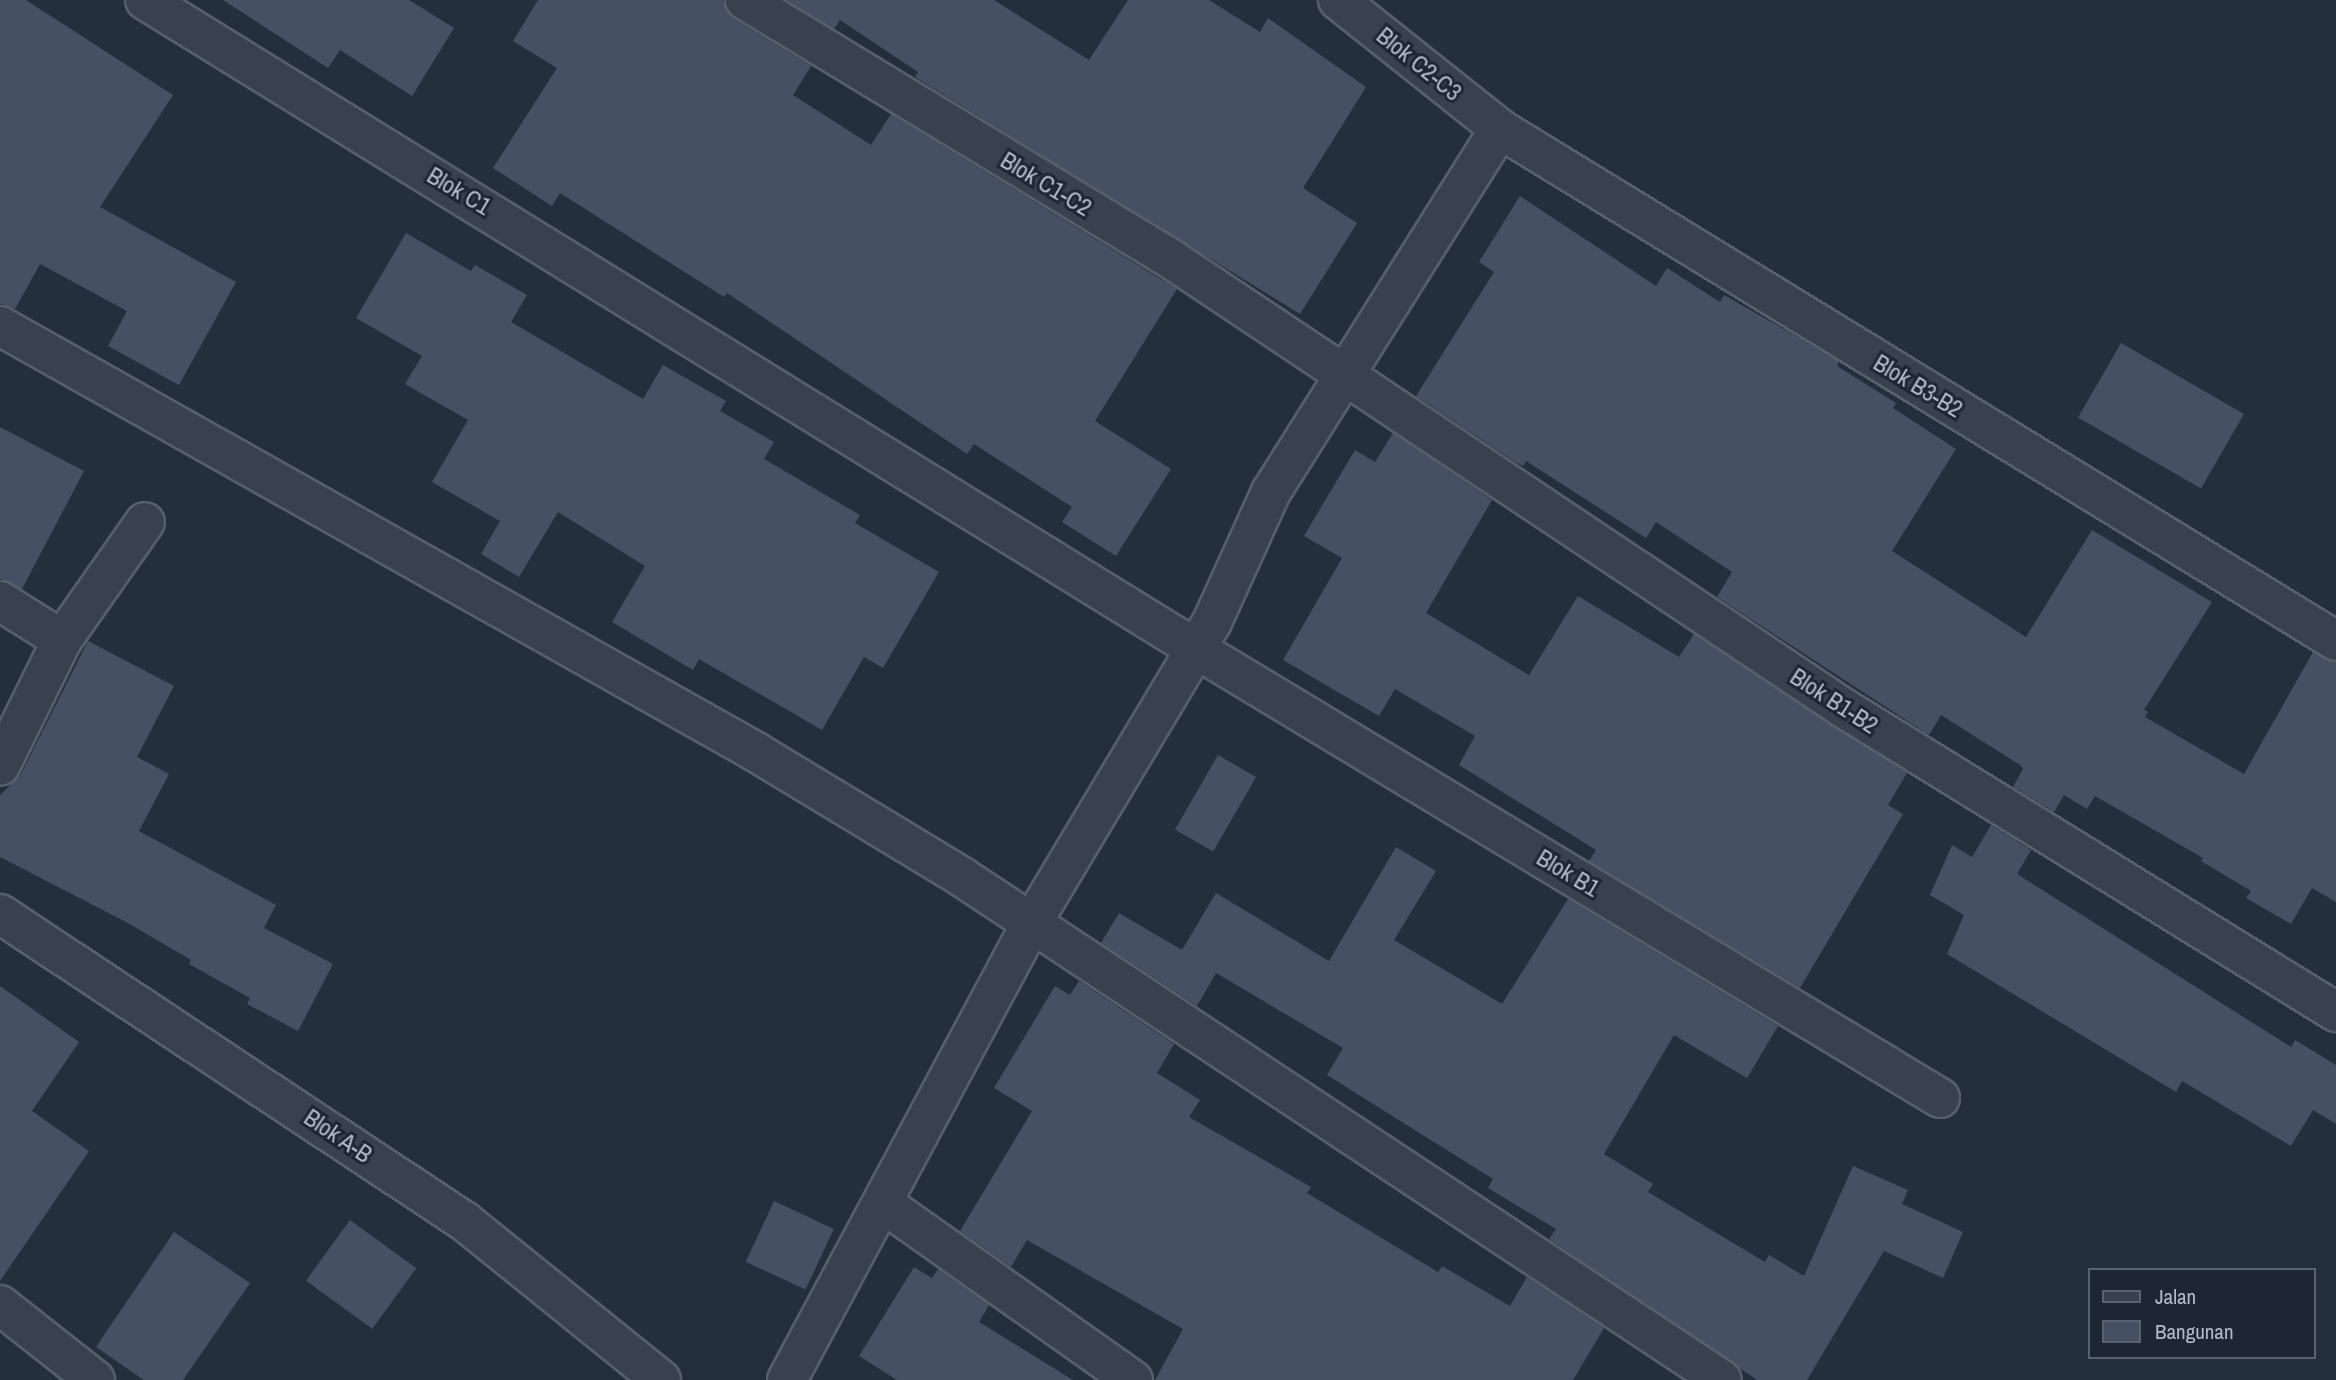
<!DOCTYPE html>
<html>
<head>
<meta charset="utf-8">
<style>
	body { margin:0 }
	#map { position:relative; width:2336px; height:1380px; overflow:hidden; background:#242f3e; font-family:"Archivo Narrow",sans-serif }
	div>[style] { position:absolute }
	.building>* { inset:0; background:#455162; transform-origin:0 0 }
	.roads { filter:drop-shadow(2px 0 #565f6c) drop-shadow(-2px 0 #565f6c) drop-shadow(0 2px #565f6c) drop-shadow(0 -2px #565f6c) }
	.minor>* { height:38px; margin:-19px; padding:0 19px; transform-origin:19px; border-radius:19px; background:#38414e }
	span { translate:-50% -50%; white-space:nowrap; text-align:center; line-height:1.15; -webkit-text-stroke:6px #1d2633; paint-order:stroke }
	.street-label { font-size:24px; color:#b4bcc9 }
	.legend { position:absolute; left:2088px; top:1268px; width:228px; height:91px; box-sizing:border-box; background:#1d2633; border:2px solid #59626f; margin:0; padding:9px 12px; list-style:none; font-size:21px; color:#b4bcc9 }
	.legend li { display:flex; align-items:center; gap:14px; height:35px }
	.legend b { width:35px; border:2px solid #59626f }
</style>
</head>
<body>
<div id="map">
	<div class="building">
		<i style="clip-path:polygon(0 0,26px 0,173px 95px,100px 207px,236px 282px,179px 385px,108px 346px,127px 311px,40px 264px,15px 309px,0 304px)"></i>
		<i style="clip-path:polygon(223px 0,409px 0,454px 28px,412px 96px,340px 50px,328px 68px)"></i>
		<i style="clip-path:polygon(538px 0,723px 0,734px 19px,811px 66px,793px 95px,871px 145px,891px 114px,1177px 289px,1095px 421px,1171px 469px,1116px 556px,1062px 522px,1072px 507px,974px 444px,967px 454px,727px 293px,724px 297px,560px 193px,552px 206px,493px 168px,557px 68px,513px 41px)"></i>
		<i style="clip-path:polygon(787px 0,994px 0,1089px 60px,1128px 0,1209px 0,1260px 32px,1268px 18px,1366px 87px,1303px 188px,1357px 223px,1300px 314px,915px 77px,918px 72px,840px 20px,834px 29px)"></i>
		<i style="clip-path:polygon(1520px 196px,1656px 286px,1667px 268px,1720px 302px,1724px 295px,1791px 333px,1839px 362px,1837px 366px,1896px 403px,1893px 408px,1956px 449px,1892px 551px,2026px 637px,2092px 530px,2212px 602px,2144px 710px,2148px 712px,2145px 717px,2244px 774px,2313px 652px,2336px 663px,2336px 902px,2312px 888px,2291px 924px,2246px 898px,2251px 891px,2201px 861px,2203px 858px,2095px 796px,2087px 809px,2064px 795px,2054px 812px,2013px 787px,2023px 769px,2020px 765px,1941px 715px,1929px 735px,1717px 597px,1732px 572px,1656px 522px,1646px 538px,1526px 461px,1523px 466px,1515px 462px,1416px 396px,1494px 272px,1479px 262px)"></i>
		<i style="clip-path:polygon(406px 233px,471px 271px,475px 265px,527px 295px,511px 322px,643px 399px,663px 365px,726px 401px,720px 411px,774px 442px,764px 459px,860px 515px,855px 523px,939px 572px,883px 668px,864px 657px,822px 730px,699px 659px,693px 670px,612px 622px,645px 566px,558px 512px,519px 577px,481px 554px,500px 521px,432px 482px,468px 420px,405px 384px,422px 356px,356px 318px)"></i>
		<i style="left:2121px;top:343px;width:142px;height:86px;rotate:30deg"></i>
		<i style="clip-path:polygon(0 427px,84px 471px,22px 589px,0 579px)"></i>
		<i style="clip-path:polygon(1393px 433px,1492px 500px,1426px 613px,1529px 675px,1578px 596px,1679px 657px,1694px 634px,1907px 773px,1888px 805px,1903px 814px,1800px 988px,1589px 861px,1596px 850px,1459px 765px,1475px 736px,1395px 689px,1379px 716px,1283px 660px,1342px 558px,1304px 536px,1355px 450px,1375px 462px)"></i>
		<i style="clip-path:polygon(88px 641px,174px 686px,137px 757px,169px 774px,139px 831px,276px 905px,264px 928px,333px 964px,298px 1031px,247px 1004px,250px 998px,189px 964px,191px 960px,128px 923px,0 857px,0 795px,20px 776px)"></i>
		<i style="left:1218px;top:755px;width:44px;height:86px;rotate:30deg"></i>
		<i style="clip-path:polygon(1991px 825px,2031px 850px,2017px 874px,2291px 1047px,2295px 1040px,2336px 1065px,2336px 1124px,2313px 1110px,2291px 1146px,2182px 1081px,2176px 1092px,1947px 954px,1964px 915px,1930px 895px,1952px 845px,1972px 857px)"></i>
		<i style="clip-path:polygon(1396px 847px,1436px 871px,1394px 940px,1502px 1004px,1568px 899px,1778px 1026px,1747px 1078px,1674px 1035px,1604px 1154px,1653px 1184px,1648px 1192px,1765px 1262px,1769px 1255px,1804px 1276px,1853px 1166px,1908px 1190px,1902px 1204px,1963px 1232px,1943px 1278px,1884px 1251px,1807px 1380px,1757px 1380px,1549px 1239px,1556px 1229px,1488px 1188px,1493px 1179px,1327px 1075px,1343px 1048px,1216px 973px,1197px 1006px,1101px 943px,1119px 913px,1182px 950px,1216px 893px,1329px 961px)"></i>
		<i style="clip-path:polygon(1079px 981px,1174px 1044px,1157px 1073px,1200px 1100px,1189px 1117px,1311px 1187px,1307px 1193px,1438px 1272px,1442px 1266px,1510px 1306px,1527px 1277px,1604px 1328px,1573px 1380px,1155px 1380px,1183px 1329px,1027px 1240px,1011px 1267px,960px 1231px,1032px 1111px,994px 1088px,1055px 986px,1070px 995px)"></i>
		<i style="clip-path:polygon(0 986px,79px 1042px,32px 1111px,89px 1151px,0 1281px)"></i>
		<i style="left:774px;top:1201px;width:66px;height:67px;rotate:25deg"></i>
		<i style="left:350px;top:1220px;width:82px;height:75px;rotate:36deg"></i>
		<i style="clip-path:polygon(174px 1232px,250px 1283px,183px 1380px,144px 1380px,96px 1347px)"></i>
		<i style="clip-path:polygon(914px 1267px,932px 1278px,938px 1269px,989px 1305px,979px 1322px,1073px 1380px,897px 1380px,859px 1356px)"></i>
	</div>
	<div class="roads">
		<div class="minor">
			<i style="left:145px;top:0;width:1235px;rotate:31.7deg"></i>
			<i style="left:1196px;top:649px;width:869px;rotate:31.11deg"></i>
			<i style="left:745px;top:0;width:491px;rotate:31.3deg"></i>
			<i style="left:1165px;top:255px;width:818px;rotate:33.73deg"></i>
			<i style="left:1845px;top:709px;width:577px;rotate:31.68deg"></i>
			<i style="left:1338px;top:0;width:207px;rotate:38.5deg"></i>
			<i style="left:1500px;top:129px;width:980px;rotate:31.48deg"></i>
			<i style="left:0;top:326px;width:868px;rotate:29.4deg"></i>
			<i style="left:756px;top:752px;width:241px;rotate:31.2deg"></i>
			<i style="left:962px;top:877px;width:911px;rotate:33.5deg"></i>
			<i style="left:0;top:601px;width:73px;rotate:32.2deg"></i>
			<i style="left:62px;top:640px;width:140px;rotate:116.2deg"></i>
			<i style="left:62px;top:640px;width:144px;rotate:-54.9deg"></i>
			<i style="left:0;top:914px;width:556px;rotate:33.49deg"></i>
			<i style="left:464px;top:1221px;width:253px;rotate:38.9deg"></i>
			<i style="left:884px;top:1204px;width:305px;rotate:35.3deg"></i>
			<i style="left:0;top:1305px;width:121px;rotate:38.3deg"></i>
			<i style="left:787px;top:1380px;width:515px;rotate:-61.84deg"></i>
			<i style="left:1030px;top:926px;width:354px;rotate:-59.1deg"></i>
			<i style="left:1212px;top:622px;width:143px;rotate:-65.6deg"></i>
			<i style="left:1271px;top:492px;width:429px;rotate:-57.8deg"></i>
		</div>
	</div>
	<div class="street-label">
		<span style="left:1419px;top:64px;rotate:39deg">Blok C2-C3</span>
		<span style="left:1046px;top:184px;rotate:31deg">Blok C1-C2</span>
		<span style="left:459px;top:191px;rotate:31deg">Blok C1</span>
		<span style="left:1918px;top:386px;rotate:31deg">Blok B3-B2</span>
		<span style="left:1834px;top:701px;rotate:33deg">Blok B1-B2</span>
		<span style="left:1568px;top:873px;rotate:31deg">Blok B1</span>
		<span style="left:338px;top:1136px;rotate:34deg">Blok A-B</span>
	</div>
	<ul class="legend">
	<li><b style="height:9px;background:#38414e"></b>Jalan</li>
	<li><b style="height:19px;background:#455162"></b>Bangunan</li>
	</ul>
</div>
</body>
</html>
